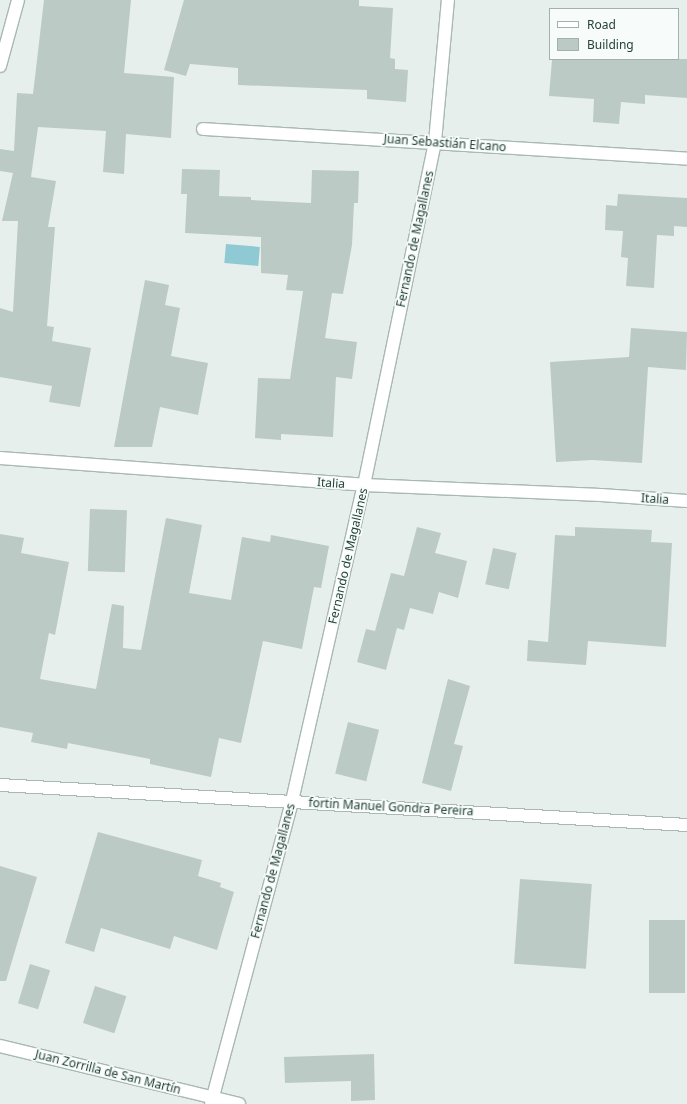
<!DOCTYPE html>
<html>
<head>
<meta charset="utf-8">
<style>
	body { margin:0 }
	#map { position:relative; width:687px; height:1104px; overflow:hidden; background:#e6efeb; font-family:"Noto Sans",sans-serif }
	div>[style] { position:absolute }
	.water>* { inset:0; background:#8ec9d4; transform-origin:0 0 }
	.building>* { inset:0; background:#bbcac4; transform-origin:0 0 }
	.roads { filter:drop-shadow(1px 0 #a8b8b2) drop-shadow(-1px 0 #a8b8b2) drop-shadow(0 1px #a8b8b2) drop-shadow(0 -1px #a8b8b2) }
	.minor>* { height:12px; margin:-6px; padding:0 6px; transform-origin:6px; border-radius:6px; background:#fff }
	span { translate:-50% -50%; white-space:nowrap; text-align:center; line-height:1.15; -webkit-text-stroke:3.5px #f7fbf9; paint-order:stroke }
	.street-label { font-size:12px; color:#24423a }
	.legend { position:absolute; left:549px; top:8px; width:130px; height:52px; box-sizing:border-box; background:#f7fbf9; border:1px solid #a3b1ad; margin:0; padding:5px 7px; list-style:none; font-size:12px; color:#24423a }
	.legend li { display:flex; align-items:center; gap:8px; height:20px }
	.legend b { width:20px; border:1px solid #a3b1ad }
</style>
</head>
<body>
<div id="map">
	<div class="water">
		<i style="left:226px;top:244px;width:34px;height:19px;rotate:5deg"></i>
	</div>
	<div class="building">
		<i style="clip-path:polygon(44px 0,131px 0,124px 73px,174px 77px,171px 138px,126px 134px,124px 174px,103px 172px,106px 131px,38px 127px,31px 177px,56px 181px,48px 227px,55px 227px,47px 326px,54px 327px,52px 341px,91px 348px,80px 407px,49px 402px,52px 386px,0 377px,0 308px,13px 312px,18px 221px,2px 221px,13px 173px,0 171px,0 149px,14px 151px,17px 93px,33px 94px)"></i>
		<i style="clip-path:polygon(184px 0,359px 0,359px 6px,393px 8px,390px 58px,395px 59px,395px 69px,408px 70px,406px 102px,367px 99px,367px 90px,238px 85px,238px 68px,190px 64px,186px 76px,164px 70px)"></i>
		<i style="clip-path:polygon(687px 59px,687px 98px,645px 95px,645px 104px,621px 102px,619px 124px,593px 122px,594px 99px,549px 96px,552px 60px)"></i>
		<i style="clip-path:polygon(182px 169px,220px 170px,219px 196px,251px 197px,251px 200px,311px 203px,312px 170px,359px 171px,358px 203px,354px 203px,352px 245px,343px 294px,332px 293px,325px 338px,357px 342px,352px 379px,336px 377px,333px 437px,281px 434px,281px 440px,255px 438px,258px 378px,290px 379px,303px 291px,286px 290px,288px 275px,261px 273px,261px 237px,185px 233px,187px 194px,181px 194px)"></i>
		<i style="clip-path:polygon(618px 194px,687px 198px,687px 227px,674px 226px,674px 236px,657px 235px,654px 288px,626px 286px,628px 258px,621px 257px,623px 231px,605px 230px,606px 205px,617px 206px)"></i>
		<i style="clip-path:polygon(145px 280px,169px 285px,165px 305px,180px 308px,171px 356px,208px 363px,198px 415px,160px 407px,152px 447px,114px 447px)"></i>
		<i style="clip-path:polygon(631px 328px,687px 332px,686px 370px,648px 367px,642px 463px,592px 460px,556px 462px,550px 362px,629px 357px)"></i>
		<i style="left:90px;top:509px;width:37px;height:62px;rotate:2deg"></i>
		<i style="clip-path:polygon(166px 518px,202px 525px,189px 593px,231px 600px,242px 537px,270px 542px,271px 535px,329px 546px,321px 588px,314px 587px,302px 649px,263px 641px,241px 743px,219px 738px,211px 777px,150px 764px,150px 759px,68px 743px,67px 749px,31px 742px,33px 733px,0 727px,0 534px,24px 538px,21px 553px,69px 562px,55px 635px,49px 633px,40px 679px,96px 689px,112px 604px,124px 606px,123px 648px,141px 650px)"></i>
		<i style="clip-path:polygon(417px 527px,441px 533px,435px 553px,467px 561px,458px 598px,439px 592px,433px 614px,410px 608px,404px 630px,397px 628px,386px 670px,357px 662px,366px 629px,375px 631px,391px 573px,404px 576px)"></i>
		<i style="clip-path:polygon(575px 527px,652px 530px,651px 542px,672px 543px,666px 647px,588px 641px,586px 665px,527px 661px,528px 640px,548px 642px,555px 535px,575px 536px)"></i>
		<i style="left:493px;top:548px;width:24px;height:37px;rotate:12deg"></i>
		<i style="clip-path:polygon(448px 679px,470px 686px,454px 744px,463px 746px,451px 791px,422px 783px)"></i>
		<i style="left:348px;top:722px;width:32px;height:53px;rotate:14deg"></i>
		<i style="clip-path:polygon(98px 832px,202px 860px,198px 876px,221px 883px,220px 887px,234px 892px,217px 950px,174px 936px,170px 949px,101px 928px,94px 952px,65px 943px)"></i>
		<i style="clip-path:polygon(0 866px,37px 877px,6px 981px,0 981px)"></i>
		<i style="left:520px;top:879px;width:72px;height:85px;rotate:4deg"></i>
		<i style="left:649px;top:920px;width:36px;height:73px"></i>
		<i style="left:30px;top:964px;width:21px;height:41px;rotate:17deg"></i>
		<i style="left:95px;top:986px;width:33px;height:39px;rotate:18deg"></i>
		<i style="clip-path:polygon(374px 1054px,375px 1100px,351px 1101px,351px 1081px,285px 1083px,284px 1057px)"></i>
	</div>
	<div class="roads">
		<div class="minor">
			<i style="left:0;top:66px;width:68px;rotate:-74.7deg"></i>
			<i style="left:203px;top:129px;width:485px;rotate:3.5deg"></i>
			<i style="left:0;top:458px;width:365px;rotate:4.2deg"></i>
			<i style="left:364px;top:485px;width:237px;rotate:2.4deg"></i>
			<i style="left:601px;top:495px;width:86px;rotate:4deg"></i>
			<i style="left:0;top:785px;width:688px;rotate:3.33deg"></i>
			<i style="left:0;top:1046px;width:246px;rotate:13.6deg"></i>
			<i style="left:211px;top:1104px;width:314px;rotate:-75deg"></i>
			<i style="left:292px;top:801px;width:324px;rotate:-77.2deg"></i>
			<i style="left:364px;top:485px;width:350px;rotate:-78.3deg"></i>
			<i style="left:435px;top:142px;width:143px;rotate:-84.8deg"></i>
		</div>
	</div>
	<div class="street-label">
		<span style="left:445px;top:143px;rotate:4deg">Juan Sebastián Elcano</span>
		<span style="left:415px;top:239px;rotate:-78deg">Fernando de Magallanes</span>
		<span style="left:331px;top:483px;rotate:4deg">Italia</span>
		<span style="left:655px;top:499px;rotate:4deg">Italia</span>
		<span style="left:348px;top:556px;rotate:-77deg">Fernando de Magallanes</span>
		<span style="left:391px;top:807px;rotate:3deg">fortin Manuel Gondra Pereira</span>
		<span style="left:273px;top:871px;rotate:-75deg">Fernando de Magallanes</span>
		<span style="left:108px;top:1072px;rotate:14deg">Juan Zorrilla de San Martín</span>
	</div>
	<ul class="legend">
	<li><b style="height:5px;background:#fff"></b>Road</li>
	<li><b style="height:11px;background:#bbcac4"></b>Building</li>
	</ul>
</div>
</body>
</html>
